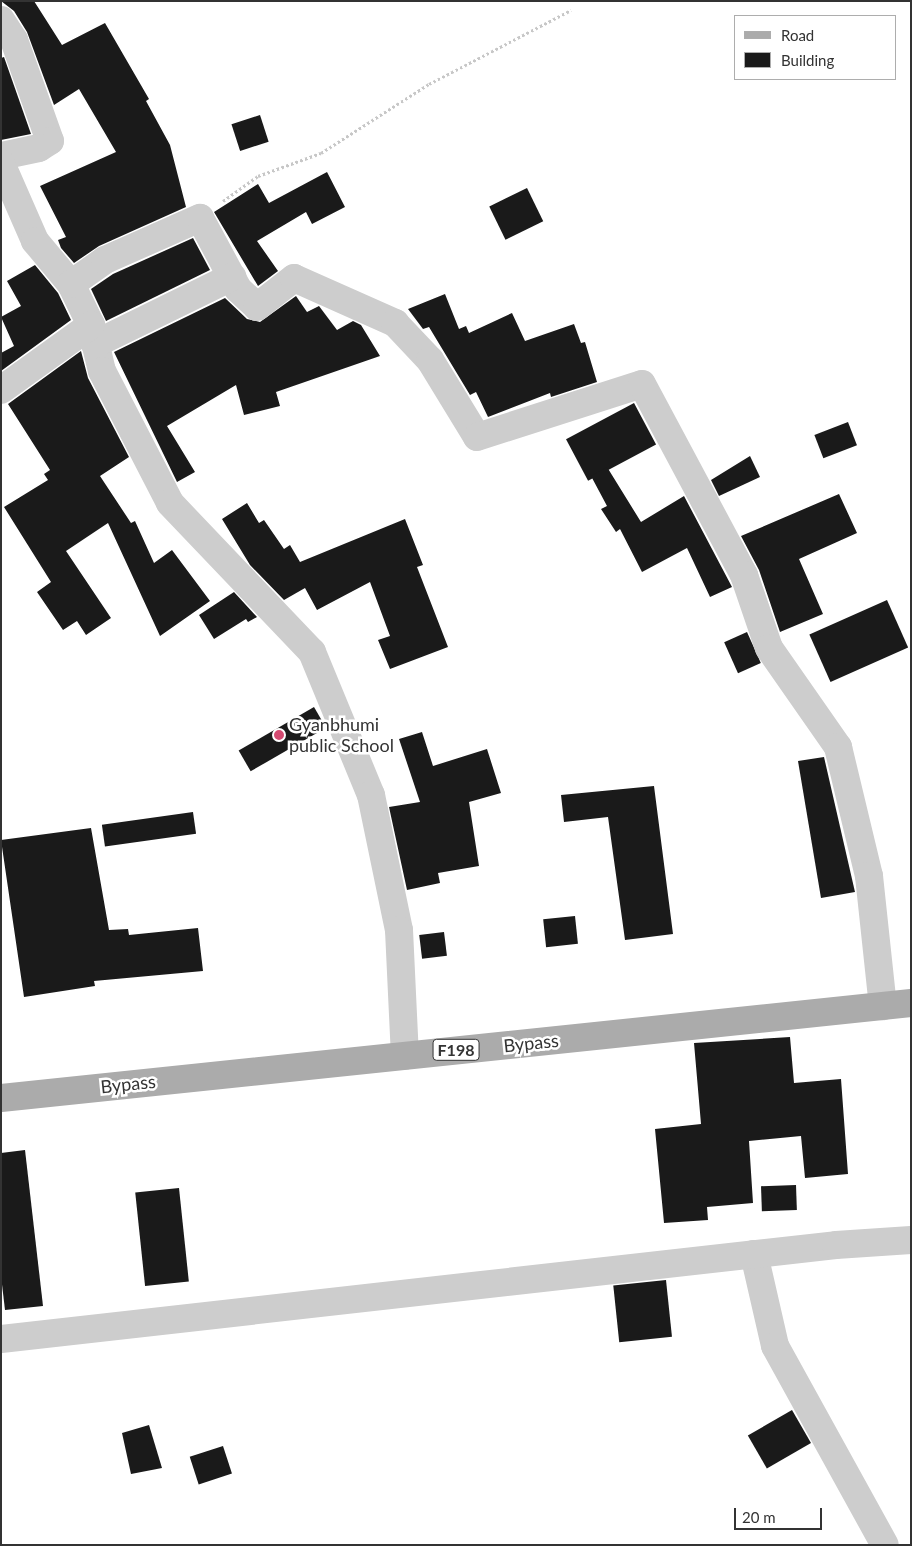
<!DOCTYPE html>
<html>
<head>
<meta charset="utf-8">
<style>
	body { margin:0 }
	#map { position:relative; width:912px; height:1546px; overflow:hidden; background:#fff; font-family:Lato,sans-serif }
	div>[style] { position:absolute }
	.building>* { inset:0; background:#1a1a1a; transform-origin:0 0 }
	.path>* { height:3px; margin-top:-1.5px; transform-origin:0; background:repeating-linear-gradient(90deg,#c7c7c7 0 2.5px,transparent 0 5px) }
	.minor>* { height:28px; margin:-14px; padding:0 14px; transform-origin:14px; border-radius:14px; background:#cdcdcd }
	.major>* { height:28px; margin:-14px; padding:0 14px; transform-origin:14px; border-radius:14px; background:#ababab }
	.dots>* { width:14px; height:14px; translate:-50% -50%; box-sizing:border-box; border:2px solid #fff; border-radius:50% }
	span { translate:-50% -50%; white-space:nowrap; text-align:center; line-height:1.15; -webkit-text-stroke:5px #fff; paint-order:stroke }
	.shield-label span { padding:1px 4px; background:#fff; border:1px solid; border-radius:4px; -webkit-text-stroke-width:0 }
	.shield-label { font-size:16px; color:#333; font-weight:700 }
	.poi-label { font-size:18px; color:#333 }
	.left { translate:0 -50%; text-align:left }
	.street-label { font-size:18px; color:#333 }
	.frame { position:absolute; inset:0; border:2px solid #333; pointer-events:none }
	.legend { position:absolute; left:734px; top:15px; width:162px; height:65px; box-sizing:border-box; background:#fff; border:1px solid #adadad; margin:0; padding:6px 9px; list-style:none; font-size:15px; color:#333 }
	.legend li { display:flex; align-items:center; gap:10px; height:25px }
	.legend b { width:25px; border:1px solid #adadad }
	.scale { position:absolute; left:734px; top:1508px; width:88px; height:22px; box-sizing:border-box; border:2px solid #333; border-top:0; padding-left:6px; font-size:15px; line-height:18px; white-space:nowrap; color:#333; -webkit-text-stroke:4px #fff; paint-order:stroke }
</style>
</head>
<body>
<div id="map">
	<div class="building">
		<i style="clip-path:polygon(1px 1px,34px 1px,62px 45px,105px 23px,149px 99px,146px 101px,170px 145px,186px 207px,99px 246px,74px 263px,61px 248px,58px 240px,66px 237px,40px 186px,116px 152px,79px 89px,54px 105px,27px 32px,14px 11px)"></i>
		<i style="clip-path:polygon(4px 57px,31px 134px,1px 140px,1px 58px)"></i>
		<i style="left:260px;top:115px;width:28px;height:30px;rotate:72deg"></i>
		<i style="clip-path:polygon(327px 172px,345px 207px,312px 224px,306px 212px,257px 241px,278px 271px,258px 286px,214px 212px,258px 184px,269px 203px)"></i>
		<i style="left:527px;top:188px;width:37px;height:42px;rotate:64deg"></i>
		<i style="clip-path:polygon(193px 238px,210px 270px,106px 321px,91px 289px,113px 274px)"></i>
		<i style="clip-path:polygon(35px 265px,58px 293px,71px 320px,1px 371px,1px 353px,14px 346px,1px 317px,21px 306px,7px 281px)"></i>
		<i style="clip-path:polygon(445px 294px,459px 329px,466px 326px,469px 333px,512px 313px,525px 341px,574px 324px,581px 343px,585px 342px,597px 382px,551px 397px,550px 393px,488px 417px,476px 392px,470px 395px,429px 327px,423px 329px,408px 309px)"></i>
		<i style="clip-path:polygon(296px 296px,307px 312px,319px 306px,337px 330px,353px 321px,361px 325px,380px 356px,276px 392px,280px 406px,244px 415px,236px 385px,167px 426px,195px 472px,177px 482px,114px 352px,225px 298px,247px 319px,260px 322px)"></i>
		<i style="clip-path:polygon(81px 351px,88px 378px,129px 457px,100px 476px,131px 523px,135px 521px,154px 563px,172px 550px,210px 601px,160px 636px,108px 523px,66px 551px,111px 618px,86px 635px,77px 621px,63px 630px,37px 592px,51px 582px,4px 507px,48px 480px,44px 474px,50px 470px,8px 404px)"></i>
		<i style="left:634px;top:403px;width:47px;height:77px;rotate:62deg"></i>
		<i style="left:848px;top:422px;width:25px;height:36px;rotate:69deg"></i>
		<i style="clip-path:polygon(750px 456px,760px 477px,719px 496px,711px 480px)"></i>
		<i style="clip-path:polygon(607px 467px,641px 522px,684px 496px,732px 587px,710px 597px,687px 548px,642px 572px,620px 529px,616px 532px,601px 509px,607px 506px,591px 476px)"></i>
		<i style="clip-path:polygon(839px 494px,857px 533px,799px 559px,823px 614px,780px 632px,759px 570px,741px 536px)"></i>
		<i style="clip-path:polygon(247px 503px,259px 523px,264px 520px,284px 549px,290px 545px,300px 562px,405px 519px,423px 565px,417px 567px,448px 647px,390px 669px,378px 640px,390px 636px,370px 582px,317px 610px,305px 588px,284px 600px,250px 565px,222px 519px)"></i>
		<i style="clip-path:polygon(234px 592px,257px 617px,248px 622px,246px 619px,214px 639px,199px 615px)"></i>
		<i style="left:887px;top:600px;width:52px;height:85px;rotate:66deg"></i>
		<i style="left:747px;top:632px;width:34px;height:25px;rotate:66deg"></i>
		<i style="left:314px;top:707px;width:24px;height:87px;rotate:60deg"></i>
		<i style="clip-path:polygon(422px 732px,433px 766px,487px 749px,501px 793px,469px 802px,479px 866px,438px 873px,440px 883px,407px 890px,389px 807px,420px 802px,399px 739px)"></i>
		<i style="clip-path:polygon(824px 757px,855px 892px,821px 898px,798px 761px)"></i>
		<i style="clip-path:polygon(654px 786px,673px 934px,625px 940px,608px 817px,564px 822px,561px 795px)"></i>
		<i style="left:193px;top:812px;width:22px;height:92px;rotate:82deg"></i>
		<i style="clip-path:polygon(91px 828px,109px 930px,128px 929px,129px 935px,198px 928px,203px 971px,94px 981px,95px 986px,24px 997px,1px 840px)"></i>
		<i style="left:575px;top:916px;width:28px;height:32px;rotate:84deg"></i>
		<i style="left:444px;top:932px;width:24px;height:25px;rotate:83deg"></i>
		<i style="clip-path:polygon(790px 1037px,794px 1083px,841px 1079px,848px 1174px,805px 1178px,801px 1136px,749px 1141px,753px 1203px,707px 1207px,708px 1220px,664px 1223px,655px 1129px,701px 1124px,694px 1043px)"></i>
		<i style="clip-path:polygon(25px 1150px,43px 1306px,5px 1310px,1px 1276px,1px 1153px)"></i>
		<i style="left:796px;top:1185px;width:25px;height:35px;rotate:88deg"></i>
		<i style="left:179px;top:1188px;width:94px;height:44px;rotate:84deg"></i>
		<i style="left:666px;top:1280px;width:57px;height:53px;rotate:84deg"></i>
		<i style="left:792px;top:1410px;width:38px;height:51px;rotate:60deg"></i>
		<i style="clip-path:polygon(149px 1425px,162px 1468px,131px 1474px,122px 1433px)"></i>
		<i style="left:223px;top:1446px;width:29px;height:35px;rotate:72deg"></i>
	</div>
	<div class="path">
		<i style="left:223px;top:201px;width:43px;rotate:-35.5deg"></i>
		<i style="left:258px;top:176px;width:67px;rotate:-20.1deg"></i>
		<i style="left:321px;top:153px;width:128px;rotate:-32.6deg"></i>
		<i style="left:429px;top:84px;width:160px;rotate:-27.5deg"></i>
	</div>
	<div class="minor">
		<i style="left:1px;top:20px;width:24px;rotate:57deg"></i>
		<i style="left:14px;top:40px;width:107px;rotate:70.4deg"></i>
		<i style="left:50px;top:141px;width:13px;rotate:148deg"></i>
		<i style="left:39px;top:148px;width:39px;rotate:168deg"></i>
		<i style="left:1px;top:163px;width:85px;rotate:66.4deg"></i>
		<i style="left:35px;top:241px;width:56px;rotate:50.1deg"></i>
		<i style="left:71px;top:284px;width:46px;rotate:64deg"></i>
		<i style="left:91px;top:325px;width:47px;rotate:76.6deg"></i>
		<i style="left:102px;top:371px;width:148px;rotate:62.7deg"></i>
		<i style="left:170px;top:503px;width:206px;rotate:46.4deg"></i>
		<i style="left:312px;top:652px;width:155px;rotate:67.6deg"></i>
		<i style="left:371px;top:795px;width:138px;rotate:78.3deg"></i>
		<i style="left:399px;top:930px;width:126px;rotate:87.3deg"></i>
		<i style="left:71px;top:284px;width:42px;rotate:-35.2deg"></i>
		<i style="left:105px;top:260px;width:104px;rotate:-23.9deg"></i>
		<i style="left:200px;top:218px;width:81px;rotate:61.8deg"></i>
		<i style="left:238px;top:289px;width:26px;rotate:43deg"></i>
		<i style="left:257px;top:307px;width:47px;rotate:-38.1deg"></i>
		<i style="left:294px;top:278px;width:111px;rotate:24deg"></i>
		<i style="left:395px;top:323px;width:51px;rotate:46.6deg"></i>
		<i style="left:430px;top:360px;width:90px;rotate:58.6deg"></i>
		<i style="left:477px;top:437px;width:173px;rotate:-17.8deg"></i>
		<i style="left:642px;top:384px;width:217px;rotate:61.9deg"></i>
		<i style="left:744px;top:575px;width:77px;rotate:71.1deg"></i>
		<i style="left:769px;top:648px;width:121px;rotate:55.1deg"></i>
		<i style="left:838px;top:747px;width:133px;rotate:76.5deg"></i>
		<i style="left:869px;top:876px;width:131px;rotate:83.9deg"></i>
		<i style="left:95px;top:344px;width:153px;rotate:-26.1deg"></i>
		<i style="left:1px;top:390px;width:111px;rotate:-35.8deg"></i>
		<i style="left:754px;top:1254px;width:94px;rotate:77.1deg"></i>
		<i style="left:775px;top:1346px;width:227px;rotate:61.1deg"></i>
		<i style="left:1px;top:1339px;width:840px;rotate:-6.42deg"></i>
		<i style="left:836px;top:1245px;width:75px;rotate:-3.8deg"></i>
	</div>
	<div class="major">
		<i style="left:1px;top:1098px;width:915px;rotate:-5.96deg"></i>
	</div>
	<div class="dots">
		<i style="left:279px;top:735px;background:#d44a71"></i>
	</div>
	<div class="shield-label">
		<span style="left:456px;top:1050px">F198</span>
	</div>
	<div class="poi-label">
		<span class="left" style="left:289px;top:735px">Gyanbhumi<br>public School</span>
	</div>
	<div class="street-label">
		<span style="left:531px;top:1043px;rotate:-6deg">Bypass</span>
		<span style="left:128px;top:1084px;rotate:-6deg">Bypass</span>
	</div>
	<div class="frame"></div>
	<ul class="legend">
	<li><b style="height:6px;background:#ababab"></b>Road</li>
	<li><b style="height:14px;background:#1a1a1a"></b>Building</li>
	</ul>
	<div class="scale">20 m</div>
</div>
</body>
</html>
